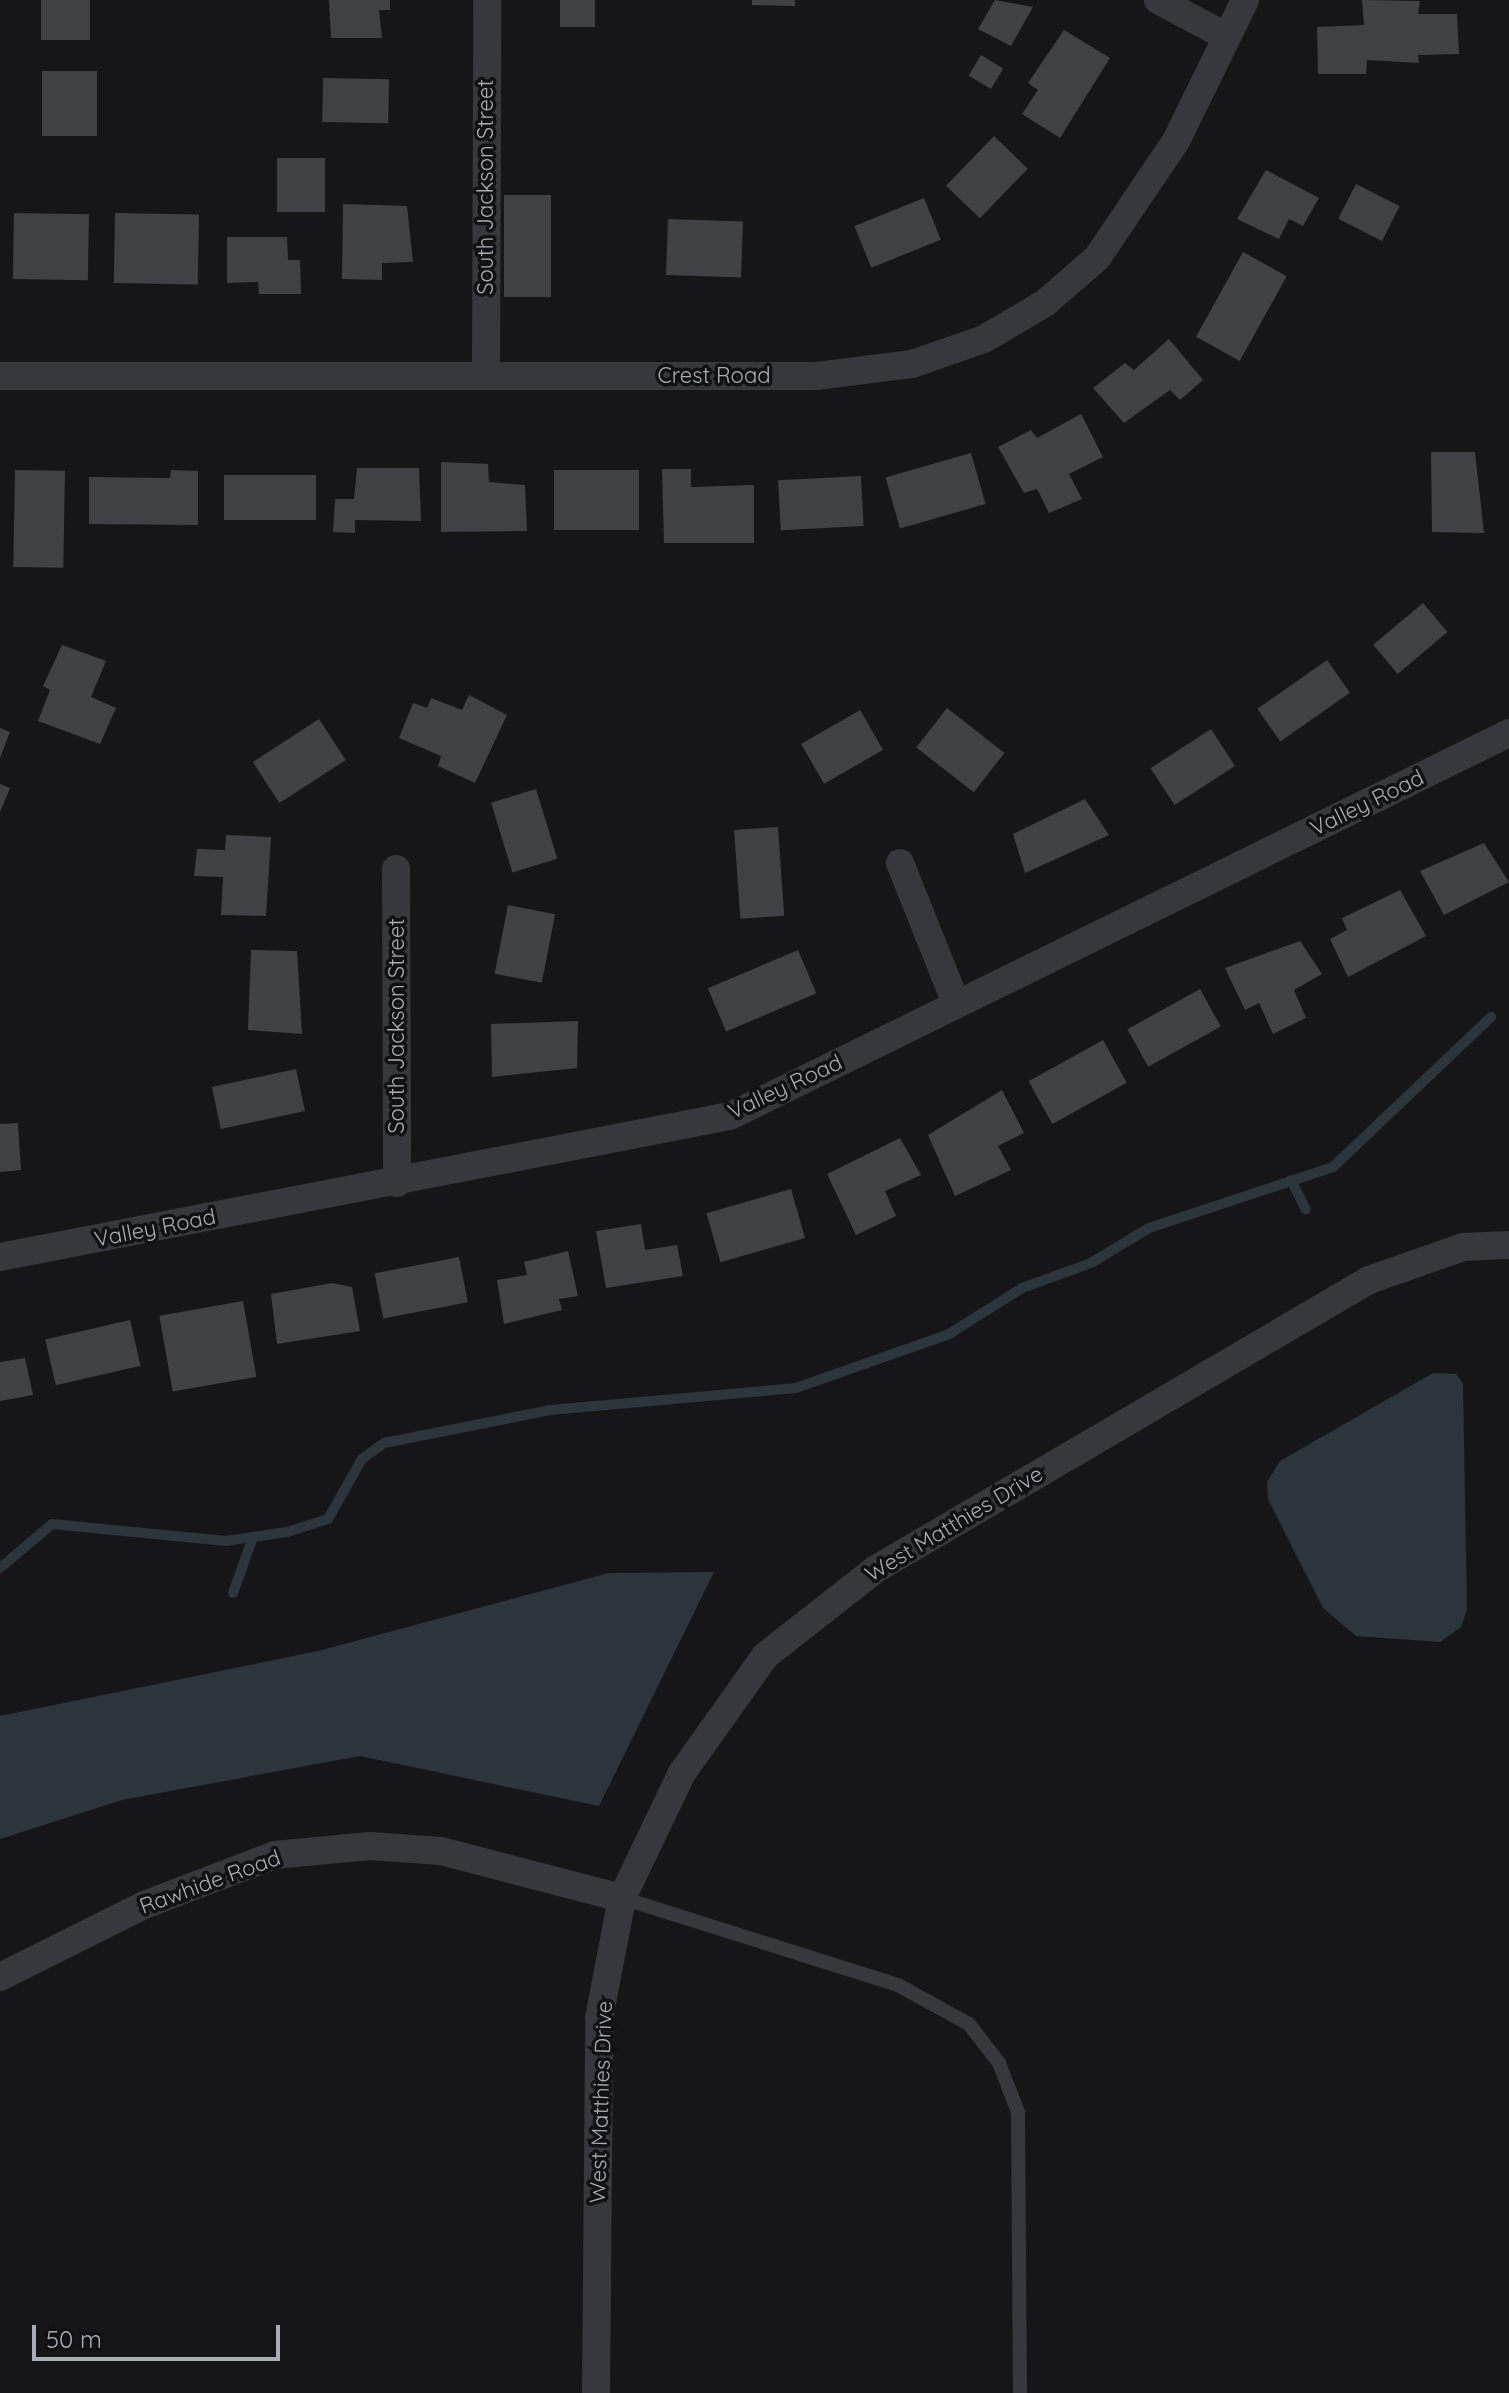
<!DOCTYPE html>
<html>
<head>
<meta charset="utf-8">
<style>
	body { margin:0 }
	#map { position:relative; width:1509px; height:2393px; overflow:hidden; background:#161618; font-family:Quicksand,sans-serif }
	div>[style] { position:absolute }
	.water>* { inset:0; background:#2c353c }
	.stream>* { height:10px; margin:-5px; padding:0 5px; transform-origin:5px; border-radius:5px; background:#2c353c }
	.building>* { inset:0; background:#404145; transform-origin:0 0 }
	.service>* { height:14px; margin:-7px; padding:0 7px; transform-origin:7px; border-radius:7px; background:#37383d }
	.minor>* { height:28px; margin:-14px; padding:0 14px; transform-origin:14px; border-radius:14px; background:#37383d }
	span { translate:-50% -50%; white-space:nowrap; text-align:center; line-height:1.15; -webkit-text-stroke:7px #111113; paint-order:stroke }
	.street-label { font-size:22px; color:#a8adb8 }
	.scale { position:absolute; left:32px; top:2325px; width:248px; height:36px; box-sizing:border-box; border:4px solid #a8adb8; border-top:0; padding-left:10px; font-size:24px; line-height:28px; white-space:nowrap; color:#a8adb8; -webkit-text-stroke:6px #111113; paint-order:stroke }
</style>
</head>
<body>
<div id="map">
	<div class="water">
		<i style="clip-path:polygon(1433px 1373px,1456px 1374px,1463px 1384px,1467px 1610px,1461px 1627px,1440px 1642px,1356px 1636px,1323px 1608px,1268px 1499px,1267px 1482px,1280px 1461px)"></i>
		<i style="clip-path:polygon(714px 1572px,599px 1806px,360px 1756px,122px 1800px,0 1839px,0 1716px,318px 1651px,609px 1573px)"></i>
	</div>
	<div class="stream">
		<i style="left:1291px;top:1180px;width:33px;rotate:63deg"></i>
		<i style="left:0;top:1568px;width:68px;rotate:-40.2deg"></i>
		<i style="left:52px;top:1524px;width:175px;rotate:5.6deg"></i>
		<i style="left:226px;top:1541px;width:62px;rotate:-8.4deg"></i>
		<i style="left:287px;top:1532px;width:43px;rotate:-17.6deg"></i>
		<i style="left:328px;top:1519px;width:69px;rotate:-60.5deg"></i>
		<i style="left:362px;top:1459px;width:27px;rotate:-36deg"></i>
		<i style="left:384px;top:1443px;width:169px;rotate:-11.2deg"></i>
		<i style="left:550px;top:1410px;width:247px;rotate:-5.1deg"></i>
		<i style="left:796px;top:1388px;width:162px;rotate:-19.4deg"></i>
		<i style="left:949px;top:1334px;width:86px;rotate:-32.2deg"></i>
		<i style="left:1022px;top:1288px;width:73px;rotate:-19.9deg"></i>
		<i style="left:1091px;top:1263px;width:68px;rotate:-31.1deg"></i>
		<i style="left:1149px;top:1228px;width:194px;rotate:-18.3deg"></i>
		<i style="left:1333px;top:1167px;width:218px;rotate:-43.5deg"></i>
		<i style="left:233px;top:1593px;width:59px;rotate:-70.3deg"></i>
	</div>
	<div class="building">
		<i style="left:41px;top:0;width:49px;height:40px"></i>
		<i style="clip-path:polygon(329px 0,390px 0,390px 10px,379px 10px,382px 38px,331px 38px)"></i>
		<i style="left:560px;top:0;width:35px;height:27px"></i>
		<i style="clip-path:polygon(752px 0,795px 0,795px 6px,752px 5px)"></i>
		<i style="clip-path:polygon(995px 0,1033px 7px,1011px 46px,978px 29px)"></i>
		<i style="clip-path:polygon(1362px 0,1420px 1px,1418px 14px,1457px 14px,1459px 54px,1418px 55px,1419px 63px,1367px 60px,1366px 74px,1318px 74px,1317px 27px,1364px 25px)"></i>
		<i style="clip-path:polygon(1064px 30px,1110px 58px,1060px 138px,1022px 114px,1038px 90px,1028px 83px)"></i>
		<i style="left:981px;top:55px;width:26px;height:24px;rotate:31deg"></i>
		<i style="left:42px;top:71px;width:55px;height:65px"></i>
		<i style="left:323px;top:78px;width:66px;height:44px;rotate:1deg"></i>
		<i style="left:994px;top:136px;width:47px;height:69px;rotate:44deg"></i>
		<i style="left:277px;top:158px;width:48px;height:54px"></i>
		<i style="clip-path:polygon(1266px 170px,1319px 198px,1303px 226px,1289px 219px,1279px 239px,1237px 219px)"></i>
		<i style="left:1356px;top:184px;width:49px;height:39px;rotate:27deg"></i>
		<i style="left:504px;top:195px;width:47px;height:102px"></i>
		<i style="left:924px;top:198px;width:45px;height:75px;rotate:68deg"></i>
		<i style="clip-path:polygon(343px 204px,407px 206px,413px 262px,382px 263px,382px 280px,342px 279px)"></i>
		<i style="left:14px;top:213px;width:75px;height:66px;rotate:1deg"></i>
		<i style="left:115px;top:213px;width:84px;height:70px;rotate:1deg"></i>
		<i style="left:668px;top:219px;width:75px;height:56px;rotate:2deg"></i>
		<i style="clip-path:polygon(227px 237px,287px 237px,288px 260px,300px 260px,301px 294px,259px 294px,258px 282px,227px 283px)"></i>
		<i style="left:1243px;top:252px;width:50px;height:97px;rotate:29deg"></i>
		<i style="clip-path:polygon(1169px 339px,1203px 380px,1180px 400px,1170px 390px,1124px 423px,1093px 388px,1125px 363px,1134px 370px)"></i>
		<i style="clip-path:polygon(1081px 414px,1103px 457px,1069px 474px,1082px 499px,1049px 513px,1037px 489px,1024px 493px,998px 447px,1031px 430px,1037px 438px)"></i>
		<i style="clip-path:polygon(1431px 452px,1475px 452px,1484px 533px,1432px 532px)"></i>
		<i style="left:971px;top:453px;width:53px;height:89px;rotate:74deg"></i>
		<i style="clip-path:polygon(441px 462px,488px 464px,489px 482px,525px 485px,527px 531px,441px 532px)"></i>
		<i style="clip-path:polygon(357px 468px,419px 468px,421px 521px,355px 520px,355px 533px,333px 532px,335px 499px,354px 499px)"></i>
		<i style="clip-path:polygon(662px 469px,691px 469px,691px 487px,754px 485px,754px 543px,664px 543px)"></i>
		<i style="left:15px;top:470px;width:50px;height:97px;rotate:1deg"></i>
		<i style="clip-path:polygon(171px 470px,198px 471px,198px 525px,89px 524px,89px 477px,170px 478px)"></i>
		<i style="left:554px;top:470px;width:85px;height:60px"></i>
		<i style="left:224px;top:475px;width:92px;height:45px"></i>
		<i style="left:861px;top:476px;width:50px;height:83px;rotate:87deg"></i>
		<i style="left:1423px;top:603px;width:38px;height:65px;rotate:50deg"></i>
		<i style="clip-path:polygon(62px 645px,106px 661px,91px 697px,116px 708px,100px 744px,38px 721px,50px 690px,43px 686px)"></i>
		<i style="left:1327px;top:660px;width:40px;height:85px;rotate:55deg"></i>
		<i style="clip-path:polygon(469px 695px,507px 715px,475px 783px,438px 766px,441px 756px,399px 738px,413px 703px,427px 708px,431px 698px,462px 710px)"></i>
		<i style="left:947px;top:708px;width:73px;height:50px;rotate:38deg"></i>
		<i style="left:860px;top:710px;width:46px;height:68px;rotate:60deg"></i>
		<i style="left:319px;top:719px;width:49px;height:79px;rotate:57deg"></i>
		<i style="clip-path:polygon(0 728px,10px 732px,0 758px)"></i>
		<i style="left:1211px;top:729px;width:44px;height:72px;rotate:57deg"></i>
		<i style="clip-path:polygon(0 784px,10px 788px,0 812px)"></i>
		<i style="left:536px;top:789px;width:73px;height:47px;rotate:73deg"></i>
		<i style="clip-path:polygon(1085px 799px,1109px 835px,1025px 873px,1013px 834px)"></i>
		<i style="left:778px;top:827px;width:89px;height:44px;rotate:86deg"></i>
		<i style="clip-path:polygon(226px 835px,271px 837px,266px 916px,221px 915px,223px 877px,194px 876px,197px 849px,225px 850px)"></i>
		<i style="clip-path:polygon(1484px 843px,1509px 882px,1444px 915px,1420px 871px)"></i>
		<i style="clip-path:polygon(1400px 890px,1426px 936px,1348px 977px,1330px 939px,1347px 930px,1342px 918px)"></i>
		<i style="left:508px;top:905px;width:48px;height:70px;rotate:11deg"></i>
		<i style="clip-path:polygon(1300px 941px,1322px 974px,1294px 990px,1306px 1018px,1273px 1034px,1259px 1003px,1245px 1010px,1225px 968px)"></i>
		<i style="clip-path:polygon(251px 950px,297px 951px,302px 1034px,248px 1030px)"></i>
		<i style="left:798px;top:950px;width:47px;height:98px;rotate:67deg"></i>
		<i style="left:1200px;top:989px;width:43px;height:83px;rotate:61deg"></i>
		<i style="clip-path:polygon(578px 1021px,577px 1068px,492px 1077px,491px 1024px)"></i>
		<i style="left:1103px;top:1040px;width:49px;height:85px;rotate:61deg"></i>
		<i style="left:296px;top:1069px;width:43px;height:86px;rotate:78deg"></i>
		<i style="clip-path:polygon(1002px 1090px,1024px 1133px,998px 1146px,1011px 1170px,955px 1196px,928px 1135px)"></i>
		<i style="clip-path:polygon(18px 1123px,21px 1170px,0 1172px,0 1124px)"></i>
		<i style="clip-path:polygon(900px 1138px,921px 1175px,885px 1191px,896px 1216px,856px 1235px,827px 1174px)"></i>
		<i style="left:791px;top:1189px;width:51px;height:88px;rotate:74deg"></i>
		<i style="clip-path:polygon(641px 1224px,645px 1250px,677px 1245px,683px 1276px,606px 1288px,596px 1231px)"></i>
		<i style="clip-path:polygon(568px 1251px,578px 1296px,559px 1299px,562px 1310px,504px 1324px,497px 1280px,527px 1275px,524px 1262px)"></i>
		<i style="left:459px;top:1257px;width:46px;height:86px;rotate:79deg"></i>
		<i style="clip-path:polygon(332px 1283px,352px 1287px,360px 1331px,277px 1344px,271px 1294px)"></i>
		<i style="left:243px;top:1301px;width:77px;height:85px;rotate:80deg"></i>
		<i style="left:130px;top:1320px;width:47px;height:87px;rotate:77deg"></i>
		<i style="clip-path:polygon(25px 1358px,33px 1395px,0 1401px,0 1362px)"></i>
	</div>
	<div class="service">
		<i style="left:622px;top:1898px;width:289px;rotate:17.5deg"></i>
		<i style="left:898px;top:1985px;width:81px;rotate:28.8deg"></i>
		<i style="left:969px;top:2024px;width:49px;rotate:52.4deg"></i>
		<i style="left:999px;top:2063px;width:53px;rotate:68.8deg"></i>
		<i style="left:1018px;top:2112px;width:281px;rotate:89.6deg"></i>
	</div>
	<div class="minor">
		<i style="left:1158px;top:0;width:76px;rotate:28.2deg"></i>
		<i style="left:486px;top:374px;width:374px;rotate:-89.8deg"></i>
		<i style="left:0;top:376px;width:817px"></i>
		<i style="left:817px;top:376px;width:96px;rotate:-7.2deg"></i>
		<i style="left:912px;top:364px;width:76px;rotate:-19.1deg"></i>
		<i style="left:984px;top:339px;width:71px;rotate:-30.5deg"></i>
		<i style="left:1045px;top:303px;width:69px;rotate:-40.9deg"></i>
		<i style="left:1097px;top:258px;width:141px;rotate:-56deg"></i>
		<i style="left:1176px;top:141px;width:157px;rotate:-63.9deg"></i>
		<i style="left:900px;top:863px;width:151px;rotate:68.2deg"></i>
		<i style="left:396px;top:869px;width:314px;rotate:89.8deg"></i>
		<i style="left:0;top:1257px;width:743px;rotate:-10.93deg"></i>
		<i style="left:730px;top:1116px;width:868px;rotate:-26.18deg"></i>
		<i style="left:0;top:1977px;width:161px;rotate:-26.6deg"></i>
		<i style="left:144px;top:1905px;width:140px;rotate:-20.9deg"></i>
		<i style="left:275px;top:1855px;width:95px;rotate:-5.4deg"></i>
		<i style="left:370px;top:1846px;width:71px;rotate:4deg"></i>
		<i style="left:441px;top:1851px;width:187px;rotate:14.6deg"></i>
		<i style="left:596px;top:2393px;width:375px;rotate:-89.5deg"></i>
		<i style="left:599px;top:2018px;width:122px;rotate:-79.1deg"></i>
		<i style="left:622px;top:1898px;width:139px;rotate:-64.4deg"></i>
		<i style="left:682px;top:1773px;width:143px;rotate:-54.6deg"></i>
		<i style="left:765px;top:1656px;width:141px;rotate:-38.1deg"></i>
		<i style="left:876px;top:1569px;width:571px;rotate:-30.38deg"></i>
		<i style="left:1369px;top:1280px;width:100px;rotate:-19.3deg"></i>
		<i style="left:1463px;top:1247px;width:46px;rotate:-2.5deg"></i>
	</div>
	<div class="street-label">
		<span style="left:486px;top:187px;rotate:-90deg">South Jackson Street</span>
		<span style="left:714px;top:376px">Crest Road</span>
		<span style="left:1367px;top:803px;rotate:-26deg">Valley Road</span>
		<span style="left:397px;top:1026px;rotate:-90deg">South Jackson Street</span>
		<span style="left:785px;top:1087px;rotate:-25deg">Valley Road</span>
		<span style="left:155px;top:1228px;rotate:-11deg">Valley Road</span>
		<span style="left:954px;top:1524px;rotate:-31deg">West Matthies Drive</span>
		<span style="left:210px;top:1882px;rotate:-20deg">Rawhide Road</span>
		<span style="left:601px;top:2102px;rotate:-88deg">West Matthies Drive</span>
	</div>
	<div class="scale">50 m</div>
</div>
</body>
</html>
